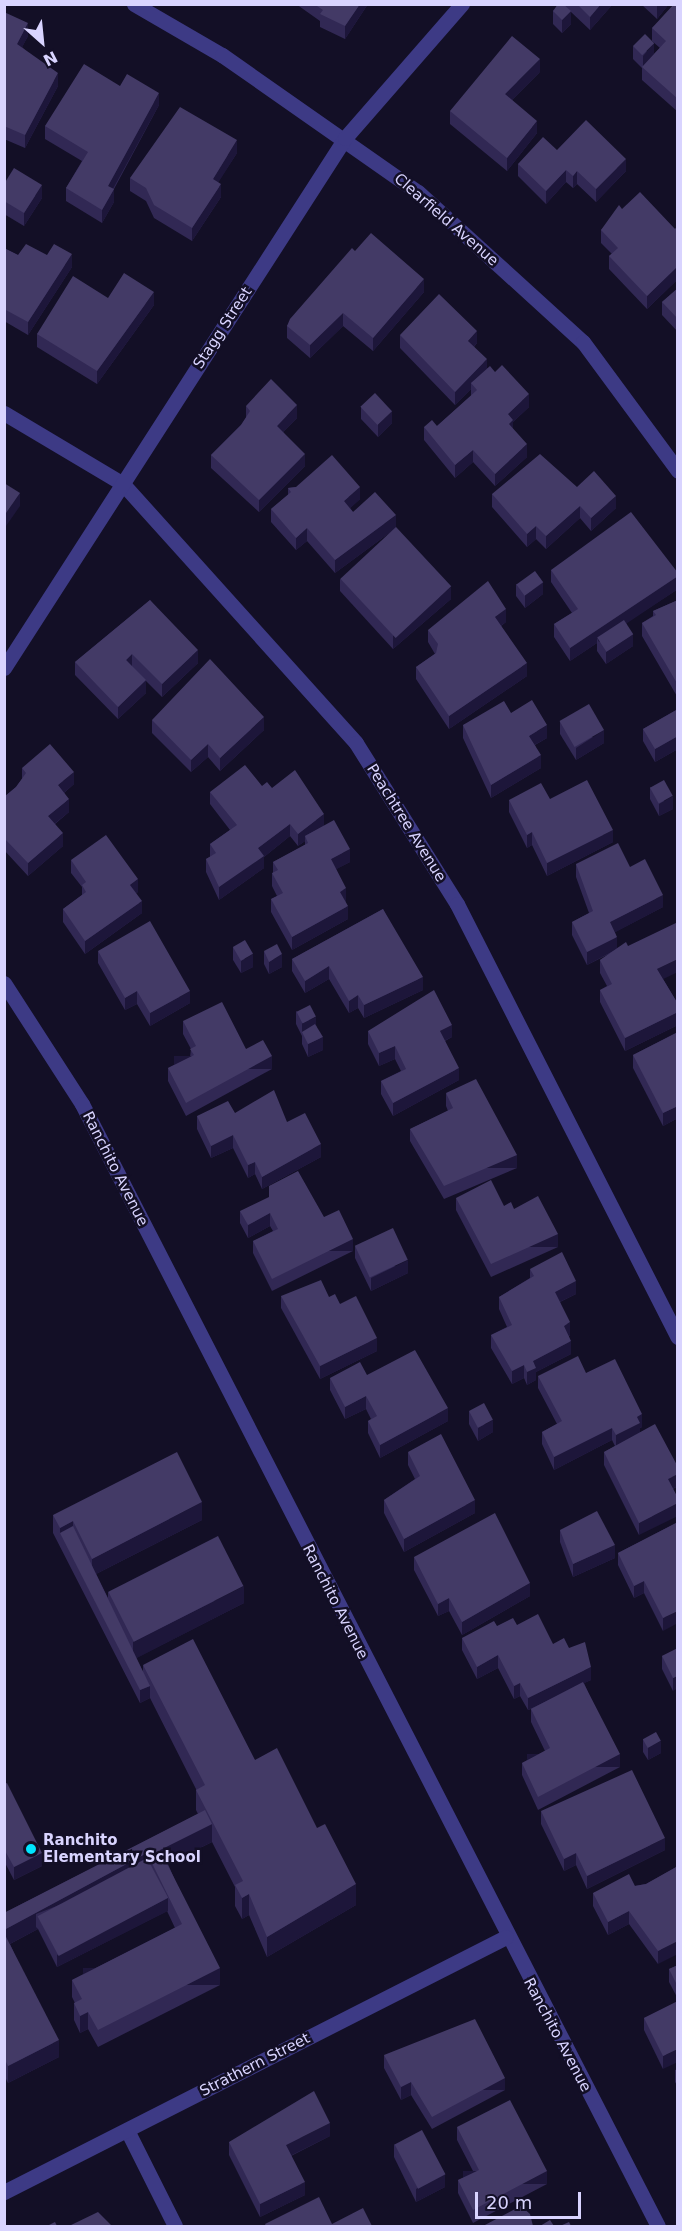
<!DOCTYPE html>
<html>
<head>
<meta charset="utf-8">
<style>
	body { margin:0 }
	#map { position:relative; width:682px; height:2231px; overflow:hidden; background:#130f26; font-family:"DejaVu Sans",sans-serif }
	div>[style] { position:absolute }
	.minor>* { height:15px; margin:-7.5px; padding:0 7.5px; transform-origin:7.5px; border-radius:7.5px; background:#3d3a85 }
	.wall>* { inset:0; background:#312854 }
	.shaded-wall>* { inset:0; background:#1d163a; transform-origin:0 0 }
	.building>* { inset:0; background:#433a66; transform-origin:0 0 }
	.dots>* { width:16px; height:16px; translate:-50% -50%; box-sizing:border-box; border:3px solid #130f26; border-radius:50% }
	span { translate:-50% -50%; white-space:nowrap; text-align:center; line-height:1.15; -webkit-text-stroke:5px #130f26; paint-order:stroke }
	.street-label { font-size:15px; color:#d9d4ff }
	.poi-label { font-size:15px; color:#d9d4ff; font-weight:700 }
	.left { translate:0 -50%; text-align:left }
	.frame { position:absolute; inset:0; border:6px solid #d9d4ff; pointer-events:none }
	.north { position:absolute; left:12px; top:12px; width:60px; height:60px; -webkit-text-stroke:4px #130f26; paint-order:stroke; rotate:153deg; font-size:16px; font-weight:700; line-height:24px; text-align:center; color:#d9d4ff }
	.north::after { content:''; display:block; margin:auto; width:21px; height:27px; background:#d9d4ff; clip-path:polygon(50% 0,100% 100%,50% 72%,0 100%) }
	.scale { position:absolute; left:475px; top:2192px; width:106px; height:27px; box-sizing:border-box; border:3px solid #d9d4ff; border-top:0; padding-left:8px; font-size:18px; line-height:21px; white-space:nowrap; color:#d9d4ff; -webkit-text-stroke:4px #130f26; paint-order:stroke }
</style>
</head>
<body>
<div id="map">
	<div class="minor">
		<i style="left:134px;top:4px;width:102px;rotate:30.1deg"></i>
		<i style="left:222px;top:55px;width:239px;rotate:35deg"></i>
		<i style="left:418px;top:192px;width:223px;rotate:42.3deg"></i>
		<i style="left:583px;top:342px;width:160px;rotate:53.6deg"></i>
		<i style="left:4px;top:413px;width:139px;rotate:30.8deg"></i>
		<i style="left:123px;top:484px;width:348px;rotate:48deg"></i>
		<i style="left:356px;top:743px;width:190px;rotate:57.9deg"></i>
		<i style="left:457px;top:904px;width:486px;rotate:63deg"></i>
		<i style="left:4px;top:668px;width:630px;rotate:-57.24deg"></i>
		<i style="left:345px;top:138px;width:178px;rotate:-48.9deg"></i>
		<i style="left:4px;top:983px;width:144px;rotate:57.2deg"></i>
		<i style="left:82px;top:1104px;width:1261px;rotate:62.83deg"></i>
		<i style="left:127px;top:2130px;width:107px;rotate:63.4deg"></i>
		<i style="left:4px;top:2192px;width:563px;rotate:-26.93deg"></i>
	</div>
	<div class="wall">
		<i style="clip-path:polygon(296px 4px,368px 4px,345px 39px,320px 27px,320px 21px)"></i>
		<i style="clip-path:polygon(564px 4px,613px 4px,590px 30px,571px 12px,571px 24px,562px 33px,553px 24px,553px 11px)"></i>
		<i style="clip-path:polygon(641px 4px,669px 4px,657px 19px)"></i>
		<i style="clip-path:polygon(678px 4px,678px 112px,642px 80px,642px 68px,633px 59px,633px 46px,654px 54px,660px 48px,652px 41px,652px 28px)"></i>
		<i style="clip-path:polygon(4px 12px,28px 36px,22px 47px,58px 86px,25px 148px,4px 139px)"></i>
		<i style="clip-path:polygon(540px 72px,512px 100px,537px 133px,507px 171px,450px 124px,450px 111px)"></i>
		<i style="clip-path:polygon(120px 86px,159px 105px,114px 189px,114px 202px,102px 223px,66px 201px,66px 188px,82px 161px,45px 139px,45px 126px)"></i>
		<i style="clip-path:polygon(557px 150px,626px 171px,596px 202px,577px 184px,573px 188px,566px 182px,546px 204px,518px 176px,518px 164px)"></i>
		<i style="clip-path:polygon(237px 153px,218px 182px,221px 197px,192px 241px,154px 218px,146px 201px,130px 191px,130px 178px)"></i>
		<i style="clip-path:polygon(4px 184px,42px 198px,24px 226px,4px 214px)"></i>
		<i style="clip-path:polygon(622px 209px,675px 229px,678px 226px,678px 279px,647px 309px,609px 269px,609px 256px,612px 254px,601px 243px,601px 230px)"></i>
		<i style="clip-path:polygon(4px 248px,18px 255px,72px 267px,28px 335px,4px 321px)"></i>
		<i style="clip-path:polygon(355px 251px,424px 292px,373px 351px,343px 326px,310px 358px,287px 338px,287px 326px)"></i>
		<i style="clip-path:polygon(678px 288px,678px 332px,662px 315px,662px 302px)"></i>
		<i style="clip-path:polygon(108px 298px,154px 305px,97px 384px,37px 347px,37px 334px)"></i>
		<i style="clip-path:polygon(400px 335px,477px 343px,474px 347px,487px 368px,529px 407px,513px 422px,513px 429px,527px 457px,495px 486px,473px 462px,455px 478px,424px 440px,424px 427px,437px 426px,471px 396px,471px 389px,455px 405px,400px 348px)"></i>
		<i style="clip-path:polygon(246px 406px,297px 418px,283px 432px,305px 466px,259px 512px,211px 468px,211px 455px,241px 425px,246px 418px)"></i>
		<i style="clip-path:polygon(361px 407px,392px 423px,378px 437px,361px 419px)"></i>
		<i style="clip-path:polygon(296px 487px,360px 499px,350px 508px,353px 512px,396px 528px,335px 573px,307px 541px,296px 550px,271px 522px,271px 509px,288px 495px,288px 488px)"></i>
		<i style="clip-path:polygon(577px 487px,616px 508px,591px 531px,580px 518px,546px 549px,536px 539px,527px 547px,492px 507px,492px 494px)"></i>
		<i style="clip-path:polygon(551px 570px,678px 573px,678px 589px,626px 623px,633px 646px,606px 664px,597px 651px,597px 643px,570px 661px,554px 637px,554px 624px,572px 613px,551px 582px)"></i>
		<i style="clip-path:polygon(340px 579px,451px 599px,393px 649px,340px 591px)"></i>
		<i style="clip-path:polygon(516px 584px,543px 594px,525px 608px,516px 596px)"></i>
		<i style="clip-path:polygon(150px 600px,198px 663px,162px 697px,146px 681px,146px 693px,118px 719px,75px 675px,75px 662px)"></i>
		<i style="clip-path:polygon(678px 600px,678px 698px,642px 636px,642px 623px,653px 616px,653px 611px)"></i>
		<i style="clip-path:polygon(506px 622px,501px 626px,527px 676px,449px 729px,416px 679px,416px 667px,435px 654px,428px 642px,428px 630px)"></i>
		<i style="clip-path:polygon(678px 709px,678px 749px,655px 762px,643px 741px,643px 729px)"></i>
		<i style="clip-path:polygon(511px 713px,547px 738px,535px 745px,541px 768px,491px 798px,463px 738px,463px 725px)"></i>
		<i style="clip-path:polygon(152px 720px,264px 730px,220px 771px,208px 757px,191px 772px,152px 733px)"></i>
		<i style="clip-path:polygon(560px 721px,604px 743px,576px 760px,560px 734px)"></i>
		<i style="clip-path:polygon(22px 768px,74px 784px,64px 793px,69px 812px,55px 824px,63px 846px,28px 876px,4px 850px,4px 797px,16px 787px,22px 779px)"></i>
		<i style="clip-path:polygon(262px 786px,272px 788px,324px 826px,350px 862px,336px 869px,346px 901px,345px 902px,348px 919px,292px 950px,271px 912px,271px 899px,277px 896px,272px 886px,272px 873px,273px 873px,273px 862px,305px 845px,305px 841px,298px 846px,290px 836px,264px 857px,264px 868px,219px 900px,206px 872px,206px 859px,210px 857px,210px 844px,230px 830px,210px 804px,210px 792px)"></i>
		<i style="clip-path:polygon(650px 787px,673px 809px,659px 816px,650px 799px)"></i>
		<i style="clip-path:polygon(550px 799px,613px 842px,547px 876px,532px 845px,527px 848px,509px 812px,509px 800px)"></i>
		<i style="clip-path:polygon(71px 860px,138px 892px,136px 893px,142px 913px,85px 954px,63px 922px,63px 909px,82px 895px,82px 887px,71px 873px)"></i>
		<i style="clip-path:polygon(576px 864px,630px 867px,663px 907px,615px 932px,617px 948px,628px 946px,663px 979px,678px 1004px,678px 1025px,625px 1051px,600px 1002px,600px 990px,607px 986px,600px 973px,600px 960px,613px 952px,587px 965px,572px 935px,572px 922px,589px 913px,576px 877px)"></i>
		<i style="clip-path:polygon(383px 909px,423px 990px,364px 1018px,358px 1008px,349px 1013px,329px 979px,305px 993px,292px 971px,292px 959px)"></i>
		<i style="clip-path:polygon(233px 947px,253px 967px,241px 973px,233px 960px)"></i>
		<i style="clip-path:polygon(98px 951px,190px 1003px,150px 1026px,137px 1004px,125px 1010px,98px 963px)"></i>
		<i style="clip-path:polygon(264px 951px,282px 967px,269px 974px,264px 964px)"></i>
		<i style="clip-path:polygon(296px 1011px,316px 1025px,323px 1050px,308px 1057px,302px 1044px,302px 1036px,296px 1024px)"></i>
		<i style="clip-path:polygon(183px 1021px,246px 1049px,272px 1069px,186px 1116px,168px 1081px,168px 1068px,190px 1057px,191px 1049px,183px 1034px)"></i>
		<i style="clip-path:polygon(368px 1031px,452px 1037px,445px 1041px,459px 1080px,393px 1116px,381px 1094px,381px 1081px,401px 1071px,395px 1059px,379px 1066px,368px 1044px)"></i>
		<i style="clip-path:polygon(678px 1032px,678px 1118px,663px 1126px,633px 1068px,633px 1055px)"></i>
		<i style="clip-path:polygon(446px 1093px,517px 1168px,444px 1199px,410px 1141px,410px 1129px,448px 1111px,446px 1106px)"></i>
		<i style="clip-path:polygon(235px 1113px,287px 1122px,321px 1157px,262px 1189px,255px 1174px,248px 1178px,233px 1148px,211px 1158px,197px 1129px,197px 1116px)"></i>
		<i style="clip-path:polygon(456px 1198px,504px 1206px,514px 1209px,558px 1247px,491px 1277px,456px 1210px)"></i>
		<i style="clip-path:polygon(240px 1211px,324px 1217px,353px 1251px,272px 1291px,253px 1253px,253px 1241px,273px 1231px,270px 1226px,248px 1238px,240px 1223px)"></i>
		<i style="clip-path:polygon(355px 1246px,408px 1273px,371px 1291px,355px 1258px)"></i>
		<i style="clip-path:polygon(530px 1269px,576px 1294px,560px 1302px,570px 1335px,569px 1336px,571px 1354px,536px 1372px,536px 1380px,527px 1385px,524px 1378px,512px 1384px,491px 1348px,491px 1335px,507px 1327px,499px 1309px,499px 1297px,530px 1278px)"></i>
		<i style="clip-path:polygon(281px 1296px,329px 1297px,340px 1304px,377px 1351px,320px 1379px,281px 1308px)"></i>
		<i style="clip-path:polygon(586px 1373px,642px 1427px,640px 1428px,640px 1432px,678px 1486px,673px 1489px,639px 1535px,604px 1465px,604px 1452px,615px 1446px,612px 1440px,554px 1470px,542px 1444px,542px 1432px,557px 1424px,538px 1388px,538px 1376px)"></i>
		<i style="clip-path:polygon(367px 1375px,448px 1421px,380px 1458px,368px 1433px,368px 1421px,371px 1419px,366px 1409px,345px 1419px,330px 1390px,330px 1378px)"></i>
		<i style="clip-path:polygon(469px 1411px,493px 1432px,478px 1441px,469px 1424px)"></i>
		<i style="clip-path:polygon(408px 1452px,475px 1513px,404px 1552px,384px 1513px,384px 1500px,415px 1479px,408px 1465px)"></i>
		<i style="clip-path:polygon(53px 1515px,202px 1520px,96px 1574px,108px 1598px,108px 1592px,244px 1603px,136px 1658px,143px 1672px,143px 1665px,255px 1760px,356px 1905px,267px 1957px,249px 1915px,242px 1919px,235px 1906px,235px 1887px,212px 1842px,168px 1864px,220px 1985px,98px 2047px,88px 2029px,80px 2033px,74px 2020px,74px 2003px,75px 2003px,72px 1997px,72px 1980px,175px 1928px,167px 1911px,57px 1967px,38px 1929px,10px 1944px,59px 2057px,8px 2083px,4px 2075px,4px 1913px,198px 1814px,196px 1810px,196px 1789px,150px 1698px,140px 1703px,53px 1533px)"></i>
		<i style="clip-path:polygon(678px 1522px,663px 1631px,644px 1593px,634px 1598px,618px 1565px,618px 1553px)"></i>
		<i style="clip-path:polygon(560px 1530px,615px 1558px,573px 1577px,560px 1542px)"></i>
		<i style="clip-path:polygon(414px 1557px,530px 1596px,462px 1635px,449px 1611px,438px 1616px,414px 1570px)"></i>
		<i style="clip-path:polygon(517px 1625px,553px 1644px,569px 1648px,591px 1680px,584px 1683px,620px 1767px,538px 1810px,522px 1775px,522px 1763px,545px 1751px,531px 1722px,531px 1709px,528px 1710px,520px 1696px,514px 1699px,498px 1668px,477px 1679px,462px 1650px,462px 1638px)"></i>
		<i style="clip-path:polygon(678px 1648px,673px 1691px,662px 1669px,662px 1656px)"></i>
		<i style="clip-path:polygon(643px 1739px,661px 1753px,648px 1760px,643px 1752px)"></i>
		<i style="clip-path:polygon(4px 1784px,42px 1866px,14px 1880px,4px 1861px)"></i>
		<i style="clip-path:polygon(541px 1811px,665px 1850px,587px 1889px,576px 1865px,564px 1871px,541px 1824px)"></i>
		<i style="clip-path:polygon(678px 1866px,658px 1964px,629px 1924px,608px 1935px,593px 1906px,593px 1893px,646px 1884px)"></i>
		<i style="clip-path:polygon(678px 1965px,678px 1999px,669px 1982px,669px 1969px)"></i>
		<i style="clip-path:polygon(678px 2001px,663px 2069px,644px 2030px,644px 2018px)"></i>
		<i style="clip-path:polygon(384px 2055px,505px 2090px,432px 2129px,411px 2095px,401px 2100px,384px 2068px)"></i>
		<i style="clip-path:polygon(678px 2069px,678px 2087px,675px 2082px,675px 2070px)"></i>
		<i style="clip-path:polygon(457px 2127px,547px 2184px,473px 2223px,458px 2193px,458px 2180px,474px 2173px,457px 2140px)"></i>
		<i style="clip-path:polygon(330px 2136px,291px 2156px,305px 2195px,260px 2217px,229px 2155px,229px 2142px)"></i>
		<i style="clip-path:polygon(394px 2144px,445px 2187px,416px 2202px,394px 2157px)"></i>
	</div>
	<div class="shaded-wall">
		<i style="clip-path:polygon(360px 4px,368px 4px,345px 39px,345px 26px)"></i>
		<i style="clip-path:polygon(601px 4px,613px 4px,590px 30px,590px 17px)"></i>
		<i style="clip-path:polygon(658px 4px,669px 4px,657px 19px,657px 6px)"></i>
		<i style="clip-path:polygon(571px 11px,571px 24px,562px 33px,562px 20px)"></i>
		<i style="clip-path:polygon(28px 23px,28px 36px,17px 57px,17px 44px)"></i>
		<i style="clip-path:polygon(654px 43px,654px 56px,643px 68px,643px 56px)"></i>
		<i style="clip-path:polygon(540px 59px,540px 72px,505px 107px,505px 94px)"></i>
		<i style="clip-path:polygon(58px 73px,58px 86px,25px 148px,25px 135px)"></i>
		<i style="clip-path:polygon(159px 93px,159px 105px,108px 198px,108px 186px)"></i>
		<i style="clip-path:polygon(537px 121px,537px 133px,507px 171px,507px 158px)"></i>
		<i style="clip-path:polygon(237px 140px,237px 153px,213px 191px,213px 179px)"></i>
		<i style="clip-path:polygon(626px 159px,626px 171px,596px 202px,596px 189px)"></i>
		<i style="clip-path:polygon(566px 170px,566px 182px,546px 204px,546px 191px)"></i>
		<i style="clip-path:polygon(577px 171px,577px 184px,573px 188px,573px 176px)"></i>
		<i style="clip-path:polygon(221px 184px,221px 197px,192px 241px,192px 228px)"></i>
		<i style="clip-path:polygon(42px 185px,42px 198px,24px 226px,24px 213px)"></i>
		<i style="clip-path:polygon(114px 189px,114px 202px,102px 223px,102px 210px)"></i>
		<i style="clip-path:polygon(72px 254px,72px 267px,28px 335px,28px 322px)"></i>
		<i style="clip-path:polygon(678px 266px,678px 279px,647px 309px,647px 296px)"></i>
		<i style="clip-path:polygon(424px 279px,424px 292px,373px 351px,373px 338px)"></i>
		<i style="clip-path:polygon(154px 292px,154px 305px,97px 384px,97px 371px)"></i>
		<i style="clip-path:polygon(343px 313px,343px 326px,310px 358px,310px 345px)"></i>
		<i style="clip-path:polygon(477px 331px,477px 343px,468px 353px,468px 341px)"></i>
		<i style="clip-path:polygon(487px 359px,487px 372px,471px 383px,471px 389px,455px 405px,455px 392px)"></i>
		<i style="clip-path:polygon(529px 394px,529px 407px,513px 422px,513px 432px,509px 437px,508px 414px)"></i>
		<i style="clip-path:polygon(297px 405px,297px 418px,277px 438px,277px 426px)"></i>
		<i style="clip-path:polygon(392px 411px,392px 423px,378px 437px,378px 424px)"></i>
		<i style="clip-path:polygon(527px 444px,527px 457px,495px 486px,495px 474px)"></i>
		<i style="clip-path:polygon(473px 450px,473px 462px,455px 478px,455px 465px)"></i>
		<i style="clip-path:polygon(305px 454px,305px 466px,259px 512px,259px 500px)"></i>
		<i style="clip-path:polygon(360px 487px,360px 499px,344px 514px,344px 501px)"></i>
		<i style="clip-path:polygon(20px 493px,20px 506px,4px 529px,4px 516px)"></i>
		<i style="clip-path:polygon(616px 496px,616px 508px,591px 531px,591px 518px)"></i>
		<i style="clip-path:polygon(580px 506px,580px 518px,546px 549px,546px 536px)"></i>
		<i style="clip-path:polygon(396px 515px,396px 528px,335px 573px,335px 560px)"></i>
		<i style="clip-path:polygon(536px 526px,536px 539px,527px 547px,527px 534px)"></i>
		<i style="clip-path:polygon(307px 528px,307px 541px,296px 550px,296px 538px)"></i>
		<i style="clip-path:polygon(678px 576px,678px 589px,599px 642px,597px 638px,597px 643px,570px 661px,570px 648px)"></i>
		<i style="clip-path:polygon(543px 582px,543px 594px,525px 608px,525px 595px)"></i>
		<i style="clip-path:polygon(451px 587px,451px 599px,393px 649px,393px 636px)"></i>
		<i style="clip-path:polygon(506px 609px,506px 622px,495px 630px,495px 617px)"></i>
		<i style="clip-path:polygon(633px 634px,633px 646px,606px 664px,606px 652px)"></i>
		<i style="clip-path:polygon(198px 650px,198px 663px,162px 697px,162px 684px)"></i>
		<i style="clip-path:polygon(132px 654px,132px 667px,126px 660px)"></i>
		<i style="clip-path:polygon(527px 663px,527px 676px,449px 729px,449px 716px)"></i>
		<i style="clip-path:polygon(146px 680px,146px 693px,118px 719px,118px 707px)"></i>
		<i style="clip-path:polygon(264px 717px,264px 730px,220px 771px,220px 758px)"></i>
		<i style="clip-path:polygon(547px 725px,547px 738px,529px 748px,529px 736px)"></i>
		<i style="clip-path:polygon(604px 730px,604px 743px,576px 760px,576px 748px)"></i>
		<i style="clip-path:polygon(678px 736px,678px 749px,655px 762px,655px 749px)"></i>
		<i style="clip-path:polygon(208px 744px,208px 757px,191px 772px,191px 760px)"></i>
		<i style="clip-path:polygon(541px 755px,541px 768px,491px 798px,491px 785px)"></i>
		<i style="clip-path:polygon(74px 772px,74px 784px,58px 798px,58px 785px)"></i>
		<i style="clip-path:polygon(673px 796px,673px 809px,659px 816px,659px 804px)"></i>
		<i style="clip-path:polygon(69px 799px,69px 812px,48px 829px,48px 816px)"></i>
		<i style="clip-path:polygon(324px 814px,324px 826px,305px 836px,305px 841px,298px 846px,298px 834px)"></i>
		<i style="clip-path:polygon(290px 824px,290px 836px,264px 857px,264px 868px,219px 900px,219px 887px,258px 848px)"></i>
		<i style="clip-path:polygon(613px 830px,613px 842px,547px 876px,547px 863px)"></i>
		<i style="clip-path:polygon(532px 832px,532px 845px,527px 848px,527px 835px)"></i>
		<i style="clip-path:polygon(63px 833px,63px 846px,28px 876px,28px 863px)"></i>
		<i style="clip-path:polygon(350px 849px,350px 862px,331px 872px,331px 859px)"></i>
		<i style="clip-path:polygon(138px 879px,138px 892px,130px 897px,130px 885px)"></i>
		<i style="clip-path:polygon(346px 888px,346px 901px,340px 904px,340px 892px)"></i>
		<i style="clip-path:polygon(663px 895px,663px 907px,610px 935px,610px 922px)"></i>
		<i style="clip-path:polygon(142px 901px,142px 913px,85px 954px,85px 941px)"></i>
		<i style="clip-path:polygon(348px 906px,348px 919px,292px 950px,292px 937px)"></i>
		<i style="clip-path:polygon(617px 937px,617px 949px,587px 965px,587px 952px)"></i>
		<i style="clip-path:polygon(253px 954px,253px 967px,241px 973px,241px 961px)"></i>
		<i style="clip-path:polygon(282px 954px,282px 967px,269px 974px,269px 962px)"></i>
		<i style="clip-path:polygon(678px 959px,678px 972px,657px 982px,657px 969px)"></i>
		<i style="clip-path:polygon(329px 966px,329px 979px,305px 993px,305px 981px)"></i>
		<i style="clip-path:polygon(423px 977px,423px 990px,364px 1018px,364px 1005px)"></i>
		<i style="clip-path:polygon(137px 991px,137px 1004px,125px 1010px,125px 998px)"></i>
		<i style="clip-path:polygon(190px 991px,190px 1003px,150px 1026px,150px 1013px)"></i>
		<i style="clip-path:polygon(358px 995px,358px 1008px,349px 1013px,349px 1001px)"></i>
		<i style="clip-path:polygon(678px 1012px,678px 1025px,625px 1051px,625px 1038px)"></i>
		<i style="clip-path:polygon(316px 1017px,316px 1029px,302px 1032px,302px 1023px)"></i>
		<i style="clip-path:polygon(452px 1025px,452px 1037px,440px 1043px,440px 1031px)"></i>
		<i style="clip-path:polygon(323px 1037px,323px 1050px,308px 1057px,308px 1044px)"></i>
		<i style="clip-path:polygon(395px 1046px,395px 1059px,379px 1066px,379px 1053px)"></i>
		<i style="left:272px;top:1056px;width:13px;height:98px;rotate:90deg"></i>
		<i style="clip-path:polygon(459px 1068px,459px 1080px,393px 1116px,393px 1103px)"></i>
		<i style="clip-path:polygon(678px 1106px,678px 1118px,663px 1126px,663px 1113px)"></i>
		<i style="clip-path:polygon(233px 1135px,233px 1148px,211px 1158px,211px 1146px)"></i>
		<i style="clip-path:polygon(321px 1144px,321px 1157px,262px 1189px,262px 1177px)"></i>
		<i style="left:517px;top:1155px;width:13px;height:79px;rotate:90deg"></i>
		<i style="clip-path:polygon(255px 1162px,255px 1174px,248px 1178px,248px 1165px)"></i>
		<i style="clip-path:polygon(270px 1213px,270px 1226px,248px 1238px,248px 1225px)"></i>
		<i style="left:558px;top:1234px;width:13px;height:73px;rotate:90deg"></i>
		<i style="left:353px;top:1239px;width:12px;height:90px;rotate:90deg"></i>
		<i style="clip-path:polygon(408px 1260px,408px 1273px,371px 1291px,371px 1278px)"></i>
		<i style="clip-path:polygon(576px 1281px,576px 1294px,555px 1304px,555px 1292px)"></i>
		<i style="clip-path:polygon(570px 1322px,570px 1335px,564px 1338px,564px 1326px)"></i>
		<i style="clip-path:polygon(377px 1338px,377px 1351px,320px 1379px,320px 1366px)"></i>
		<i style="clip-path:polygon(571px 1341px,571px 1354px,536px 1372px,536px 1380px,527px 1385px,527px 1372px,533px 1361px)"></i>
		<i style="clip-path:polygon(524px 1365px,524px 1378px,512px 1384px,512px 1371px)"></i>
		<i style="clip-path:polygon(366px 1396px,366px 1409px,345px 1419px,345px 1407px)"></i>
		<i style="clip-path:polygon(448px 1408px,448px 1421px,380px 1458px,380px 1445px)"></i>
		<i style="clip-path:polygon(642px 1414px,642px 1427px,640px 1428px,640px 1436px,616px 1448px,616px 1435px,637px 1417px)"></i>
		<i style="clip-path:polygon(493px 1420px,493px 1432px,478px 1441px,478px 1428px)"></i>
		<i style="clip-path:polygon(612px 1428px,612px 1440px,554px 1470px,554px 1457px)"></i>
		<i style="clip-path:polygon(678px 1474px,678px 1486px,668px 1491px,668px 1479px)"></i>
		<i style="clip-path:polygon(475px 1500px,475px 1513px,404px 1552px,404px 1539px)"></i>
		<i style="clip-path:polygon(202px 1502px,202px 1520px,92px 1576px,92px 1559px)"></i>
		<i style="clip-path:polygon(678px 1503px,678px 1516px,639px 1535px,639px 1523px)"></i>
		<i style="clip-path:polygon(73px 1521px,73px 1539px,60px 1533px,60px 1545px,60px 1528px)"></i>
		<i style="clip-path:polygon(615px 1545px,615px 1558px,573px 1577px,573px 1564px)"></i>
		<i style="clip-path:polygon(644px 1581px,644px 1593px,634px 1598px,634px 1586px)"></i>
		<i style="clip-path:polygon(530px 1583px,530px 1596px,462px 1635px,462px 1622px)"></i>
		<i style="clip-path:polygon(244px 1586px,244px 1603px,133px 1660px,133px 1642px)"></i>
		<i style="clip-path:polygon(449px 1598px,449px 1611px,438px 1616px,438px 1604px)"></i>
		<i style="clip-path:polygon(678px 1611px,678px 1623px,663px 1631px,663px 1618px)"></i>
		<i style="clip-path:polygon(498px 1655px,498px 1668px,477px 1679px,477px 1667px)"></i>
		<i style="clip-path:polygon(591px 1667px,591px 1680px,528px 1710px,528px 1698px)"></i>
		<i style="clip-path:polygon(678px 1676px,678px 1688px,673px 1691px,673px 1678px)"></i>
		<i style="clip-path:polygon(520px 1683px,520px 1696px,514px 1699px,514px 1686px)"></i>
		<i style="clip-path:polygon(150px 1686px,150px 1698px,140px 1703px,140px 1690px)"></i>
		<i style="clip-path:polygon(661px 1741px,661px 1753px,648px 1760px,648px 1747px)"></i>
		<i style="left:620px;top:1754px;width:13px;height:93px;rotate:90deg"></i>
		<i style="clip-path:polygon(212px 1824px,212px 1842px,160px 1867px,160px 1850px)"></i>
		<i style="clip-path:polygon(665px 1838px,665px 1850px,587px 1889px,587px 1876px)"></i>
		<i style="clip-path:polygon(42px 1853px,42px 1866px,14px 1880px,14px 1867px)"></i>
		<i style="clip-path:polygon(147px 1853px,147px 1871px,36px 1914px,36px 1927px,38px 1929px,4px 1947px,4px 1930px)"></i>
		<i style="clip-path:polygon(576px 1853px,576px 1865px,564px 1871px,564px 1859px)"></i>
		<i style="clip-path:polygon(356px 1884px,356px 1905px,267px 1957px,267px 1937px)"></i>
		<i style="clip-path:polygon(249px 1894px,249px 1915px,242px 1919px,242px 1898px)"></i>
		<i style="clip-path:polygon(168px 1898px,168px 1911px,57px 1967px,57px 1955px)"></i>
		<i style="clip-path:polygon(629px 1911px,629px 1924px,608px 1935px,608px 1922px)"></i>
		<i style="clip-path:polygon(678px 1941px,678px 1954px,658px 1964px,658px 1951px)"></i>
		<i style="left:220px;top:1968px;width:17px;height:137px;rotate:90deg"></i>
		<i style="clip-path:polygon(88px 2012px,88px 2029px,80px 2033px,80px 2016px)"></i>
		<i style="clip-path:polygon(59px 2040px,59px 2057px,8px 2083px,8px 2066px)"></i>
		<i style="clip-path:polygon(678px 2049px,678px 2062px,663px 2069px,663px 2056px)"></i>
		<i style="left:505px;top:2078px;width:12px;height:83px;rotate:90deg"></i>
		<i style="clip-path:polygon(411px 2082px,411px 2095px,401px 2100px,401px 2087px)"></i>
		<i style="clip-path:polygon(330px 2123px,330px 2136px,286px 2158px,286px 2145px)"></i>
		<i style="left:547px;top:2171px;width:13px;height:84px;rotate:90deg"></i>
		<i style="clip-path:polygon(445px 2174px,445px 2187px,416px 2202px,416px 2189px)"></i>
		<i style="clip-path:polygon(305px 2182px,305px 2195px,260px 2217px,260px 2204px)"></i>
	</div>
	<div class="building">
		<i style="clip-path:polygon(314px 4px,360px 4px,345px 26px,320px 14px,323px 10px)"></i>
		<i style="clip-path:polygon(558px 4px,563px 4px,571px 11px,562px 20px,553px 11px)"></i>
		<i style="clip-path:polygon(577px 4px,601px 4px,590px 17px)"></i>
		<i style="clip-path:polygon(674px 4px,678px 4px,678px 99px,642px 67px,666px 41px,652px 28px)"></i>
		<i style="clip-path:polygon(4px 12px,28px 23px,17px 44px,58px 73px,25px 135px,4px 126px)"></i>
		<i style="left:645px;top:34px;width:13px;height:17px;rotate:45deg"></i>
		<i style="clip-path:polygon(512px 36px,540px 59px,505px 94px,537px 121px,507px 158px,450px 111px)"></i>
		<i style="clip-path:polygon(84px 64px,120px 86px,127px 74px,159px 93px,108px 186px,114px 189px,102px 210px,66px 188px,88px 152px,45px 126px)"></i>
		<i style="clip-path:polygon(180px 107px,237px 140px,213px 179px,221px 184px,192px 228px,154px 205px,146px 188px,130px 178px)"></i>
		<i style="clip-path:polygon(586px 120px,626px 159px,596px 189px,577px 171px,573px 176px,566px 170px,546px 191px,518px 164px,543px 137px,557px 150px)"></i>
		<i style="clip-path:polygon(14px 168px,42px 185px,24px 213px,4px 201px,4px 184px)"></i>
		<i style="clip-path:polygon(640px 192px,675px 229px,678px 226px,678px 266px,647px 296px,609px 256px,618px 248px,601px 230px,619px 205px,622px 209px)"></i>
		<i style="clip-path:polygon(371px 233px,424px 279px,373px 338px,343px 313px,310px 345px,287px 326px,290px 319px,352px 248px,355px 251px)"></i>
		<i style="clip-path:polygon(26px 244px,47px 255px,54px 244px,72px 254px,28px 322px,4px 309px,4px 248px,18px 255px)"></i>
		<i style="clip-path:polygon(124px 273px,154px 292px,97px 371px,37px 334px,73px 276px,108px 298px)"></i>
		<i style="clip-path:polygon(678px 288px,678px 319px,662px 302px)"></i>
		<i style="clip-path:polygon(439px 294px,477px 331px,468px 341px,487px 359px,455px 392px,400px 335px)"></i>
		<i style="clip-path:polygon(502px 365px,529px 394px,508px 414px,513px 420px,509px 424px,527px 444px,495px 474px,473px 450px,455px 465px,424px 427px,432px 420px,437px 426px,477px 390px,471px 383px,490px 366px,495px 372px)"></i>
		<i style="clip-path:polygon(271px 379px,297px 405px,277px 426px,305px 454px,259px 500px,211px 455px,241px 425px,250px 411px,246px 406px)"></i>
		<i style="left:375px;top:393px;width:25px;height:20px;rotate:47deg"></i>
		<i style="clip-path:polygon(540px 454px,577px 487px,594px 471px,616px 496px,591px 518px,580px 506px,546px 536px,536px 526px,527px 534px,492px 494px)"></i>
		<i style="clip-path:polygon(332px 455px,360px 487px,344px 501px,353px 512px,375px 492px,396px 515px,335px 560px,307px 528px,296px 538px,271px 509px,291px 492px,288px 488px,296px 487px)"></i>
		<i style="clip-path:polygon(4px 483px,20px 493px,4px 516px)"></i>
		<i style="clip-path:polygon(631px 512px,678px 573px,678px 576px,570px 648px,554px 624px,578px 609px,551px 570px)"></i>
		<i style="left:396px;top:527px;width:81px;height:76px;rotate:47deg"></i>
		<i style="left:535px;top:571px;width:14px;height:23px;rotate:54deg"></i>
		<i style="clip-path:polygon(488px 581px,506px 609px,495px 617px,527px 663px,449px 716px,416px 667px,436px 653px,438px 644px,428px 630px)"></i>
		<i style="clip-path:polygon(150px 600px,198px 650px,162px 684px,132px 654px,126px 660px,146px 680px,118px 707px,75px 662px)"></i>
		<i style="clip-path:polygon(678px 600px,678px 685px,642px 623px,656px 615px,653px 611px)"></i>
		<i style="left:624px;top:620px;width:17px;height:32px;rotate:57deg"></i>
		<i style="clip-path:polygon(210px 659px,264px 717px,220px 758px,208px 744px,191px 760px,152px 720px)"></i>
		<i style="clip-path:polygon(532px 700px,547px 725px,529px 736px,541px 755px,491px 785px,463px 725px,504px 701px,511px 713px)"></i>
		<i style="left:589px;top:704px;width:30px;height:34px;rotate:60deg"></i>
		<i style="clip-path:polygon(678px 709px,678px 736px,655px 749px,643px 729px)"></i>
		<i style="clip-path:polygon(50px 744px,74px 772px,58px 785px,69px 799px,48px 816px,63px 833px,28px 863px,4px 838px,4px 797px,16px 787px,26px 773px,22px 768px)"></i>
		<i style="clip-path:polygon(245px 765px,262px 786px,267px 782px,272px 788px,295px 770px,324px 814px,298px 834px,290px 824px,258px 848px,264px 856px,219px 887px,206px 859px,216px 853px,210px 844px,237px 825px,210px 792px)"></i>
		<i style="clip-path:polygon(587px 780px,613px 830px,547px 863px,532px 832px,527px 835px,509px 800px,541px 783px,550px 799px)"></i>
		<i style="left:664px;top:780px;width:18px;height:16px;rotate:61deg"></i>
		<i style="clip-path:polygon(334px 820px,350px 849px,331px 859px,346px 888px,340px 892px,348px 906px,292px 937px,271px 899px,283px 893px,272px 873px,278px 870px,273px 862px,308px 843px,305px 836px)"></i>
		<i style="clip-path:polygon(106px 835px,138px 879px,130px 885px,142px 901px,85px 941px,63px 909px,86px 892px,82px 885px,86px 882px,71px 860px)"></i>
		<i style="clip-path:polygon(618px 843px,630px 867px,645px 859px,663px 895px,610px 922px,617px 937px,587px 952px,572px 922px,593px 911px,576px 864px)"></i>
		<i style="clip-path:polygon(383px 909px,423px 977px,364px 1005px,358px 995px,349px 1001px,329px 966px,305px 981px,292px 959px)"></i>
		<i style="clip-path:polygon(150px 921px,190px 991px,150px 1013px,137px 991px,125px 998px,98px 951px)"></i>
		<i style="clip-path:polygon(678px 922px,678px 959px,657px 969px,678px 1004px,678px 1012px,625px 1038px,600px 990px,612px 984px,600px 960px,626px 942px,628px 946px)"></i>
		<i style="left:245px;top:940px;width:16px;height:14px;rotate:60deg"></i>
		<i style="clip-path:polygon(277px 944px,282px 954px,269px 962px,264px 951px)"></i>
		<i style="clip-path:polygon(434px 990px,452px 1025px,440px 1031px,459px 1068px,393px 1103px,381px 1081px,406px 1069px,395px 1046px,379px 1053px,368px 1031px)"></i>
		<i style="clip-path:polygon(222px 1002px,246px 1049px,263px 1040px,272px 1056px,186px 1103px,168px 1068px,194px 1055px,190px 1049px,196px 1046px,183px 1021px)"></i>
		<i style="left:310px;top:1005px;width:13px;height:15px;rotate:63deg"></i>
		<i style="clip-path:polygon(315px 1024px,323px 1037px,308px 1044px,302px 1032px)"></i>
		<i style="clip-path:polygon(678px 1032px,678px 1106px,663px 1113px,633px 1055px)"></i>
		<i style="clip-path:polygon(476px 1079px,517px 1155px,444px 1186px,410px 1129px,453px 1108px,446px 1093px)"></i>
		<i style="clip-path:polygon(274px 1090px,287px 1122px,305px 1113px,321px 1144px,262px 1177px,255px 1162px,248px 1165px,233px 1135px,211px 1146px,197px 1116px,228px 1101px,235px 1113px)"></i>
		<i style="clip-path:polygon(298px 1171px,324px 1217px,339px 1210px,353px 1239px,272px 1279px,253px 1241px,278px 1229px,270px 1213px,248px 1225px,240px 1211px,269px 1197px,269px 1186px)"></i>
		<i style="clip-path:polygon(491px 1180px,504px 1206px,511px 1202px,514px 1209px,538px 1196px,558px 1234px,491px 1264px,456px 1198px)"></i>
		<i style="left:393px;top:1228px;width:35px;height:42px;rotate:65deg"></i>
		<i style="clip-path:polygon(562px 1252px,576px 1281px,555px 1292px,570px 1322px,564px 1326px,571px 1341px,533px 1361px,536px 1368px,527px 1372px,524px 1365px,512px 1371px,491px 1335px,512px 1325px,499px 1297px,534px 1276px,530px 1269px)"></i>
		<i style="clip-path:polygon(321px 1280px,329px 1297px,335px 1294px,340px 1304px,356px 1296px,377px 1338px,320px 1366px,281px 1296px)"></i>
		<i style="clip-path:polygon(415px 1350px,448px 1408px,380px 1445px,368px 1421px,377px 1416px,366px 1396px,345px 1407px,330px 1378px,360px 1362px,367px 1375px)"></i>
		<i style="clip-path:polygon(578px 1356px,586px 1373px,615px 1359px,642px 1414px,637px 1417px,640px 1423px,616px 1435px,612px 1428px,554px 1457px,542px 1432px,562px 1421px,538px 1376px)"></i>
		<i style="left:484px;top:1403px;width:19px;height:17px;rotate:62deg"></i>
		<i style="clip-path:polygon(655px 1424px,678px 1467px,678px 1474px,668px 1479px,678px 1498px,678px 1503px,639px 1523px,604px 1452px)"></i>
		<i style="clip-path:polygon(441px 1434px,475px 1500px,404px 1539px,384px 1500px,420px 1476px,408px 1452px)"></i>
		<i style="clip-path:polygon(177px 1452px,202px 1502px,92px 1559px,73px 1521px,60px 1528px,53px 1515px)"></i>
		<i style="clip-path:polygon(597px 1511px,615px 1545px,573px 1564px,560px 1530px)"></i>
		<i style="clip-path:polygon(495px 1513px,530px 1583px,462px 1622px,449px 1598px,438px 1604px,414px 1557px)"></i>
		<i style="clip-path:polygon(678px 1522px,678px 1611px,663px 1618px,644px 1581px,634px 1586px,618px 1553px)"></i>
		<i style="clip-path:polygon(73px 1526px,150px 1686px,140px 1690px,60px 1533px)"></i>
		<i style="left:218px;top:1536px;width:56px;height:123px;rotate:63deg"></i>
		<i style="clip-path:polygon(538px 1614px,553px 1644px,564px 1638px,569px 1648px,585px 1642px,591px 1667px,528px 1698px,520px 1683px,514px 1686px,498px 1655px,477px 1667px,462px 1638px,494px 1621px,497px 1626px,513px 1618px,517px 1625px)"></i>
		<i style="clip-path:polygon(193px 1639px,255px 1760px,277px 1748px,317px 1828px,325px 1824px,356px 1884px,267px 1937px,249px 1894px,242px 1898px,235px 1885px,243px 1881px,196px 1790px,205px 1785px,143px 1665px)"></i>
		<i style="clip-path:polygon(678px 1648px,678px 1676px,673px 1678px,662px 1656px)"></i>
		<i style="clip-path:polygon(583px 1682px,620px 1754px,538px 1797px,522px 1763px,550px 1748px,531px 1709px)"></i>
		<i style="left:656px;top:1732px;width:10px;height:15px;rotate:61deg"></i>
		<i style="clip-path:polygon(632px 1770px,665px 1838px,587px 1876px,576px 1853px,564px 1859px,541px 1811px)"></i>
		<i style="clip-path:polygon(7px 1783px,42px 1853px,14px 1867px,4px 1849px,4px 1784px)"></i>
		<i style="clip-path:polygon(205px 1810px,212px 1824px,160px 1850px,220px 1968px,98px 2030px,88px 2012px,80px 2016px,74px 2003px,82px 1999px,72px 1980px,182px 1924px,147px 1853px,4px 1930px,4px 1913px)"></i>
		<i style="left:147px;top:1858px;width:45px;height:124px;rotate:62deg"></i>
		<i style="clip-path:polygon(678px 1866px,678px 1941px,658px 1951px,629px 1911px,608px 1922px,593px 1893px,629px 1874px,635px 1886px,646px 1884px)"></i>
		<i style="clip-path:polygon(4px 1933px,59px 2040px,8px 2066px,4px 2058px)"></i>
		<i style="clip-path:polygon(678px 1965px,678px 1987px,669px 1969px)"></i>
		<i style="clip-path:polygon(678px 2001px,678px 2049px,663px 2056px,644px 2018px)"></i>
		<i style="clip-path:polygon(475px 2019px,505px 2078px,432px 2117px,411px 2082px,401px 2087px,384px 2055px)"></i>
		<i style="clip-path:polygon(314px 2091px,330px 2123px,286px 2145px,305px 2182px,260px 2204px,229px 2142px)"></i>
		<i style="clip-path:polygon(510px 2100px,547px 2171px,473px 2210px,458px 2180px,479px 2170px,457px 2127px)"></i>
		<i style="left:422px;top:2130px;width:50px;height:31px;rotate:62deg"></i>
		<i style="clip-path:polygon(319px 2197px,332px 2224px,363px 2208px,372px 2226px,266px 2226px,265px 2224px)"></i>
		<i style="clip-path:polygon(521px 2206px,530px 2214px,533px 2226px,483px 2226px)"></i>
		<i style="clip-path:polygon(98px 2212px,112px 2226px,69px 2226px)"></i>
		<i style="clip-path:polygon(550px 2220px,554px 2226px,540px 2226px)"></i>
		<i style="clip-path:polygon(55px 2222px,57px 2226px,47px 2226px)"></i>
		<i style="clip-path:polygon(569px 2222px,571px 2226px,560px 2226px)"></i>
	</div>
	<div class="dots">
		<i style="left:31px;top:1849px;background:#00e5ff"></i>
	</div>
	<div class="street-label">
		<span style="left:446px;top:220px;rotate:41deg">Clearfield Avenue</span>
		<span style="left:223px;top:328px;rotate:-57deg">Stagg Street</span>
		<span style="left:406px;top:823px;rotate:58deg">Peachtree Avenue</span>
		<span style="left:115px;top:1169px;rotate:63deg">Ranchito Avenue</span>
		<span style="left:335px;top:1602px;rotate:63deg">Ranchito Avenue</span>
		<span style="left:557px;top:2035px;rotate:62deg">Ranchito Avenue</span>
		<span style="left:255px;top:2065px;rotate:-27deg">Strathern Street</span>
	</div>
	<div class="poi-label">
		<span class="left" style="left:43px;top:1849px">Ranchito<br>Elementary School</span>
	</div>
	<div class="frame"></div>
	<div class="north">N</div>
	<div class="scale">20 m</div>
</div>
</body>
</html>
